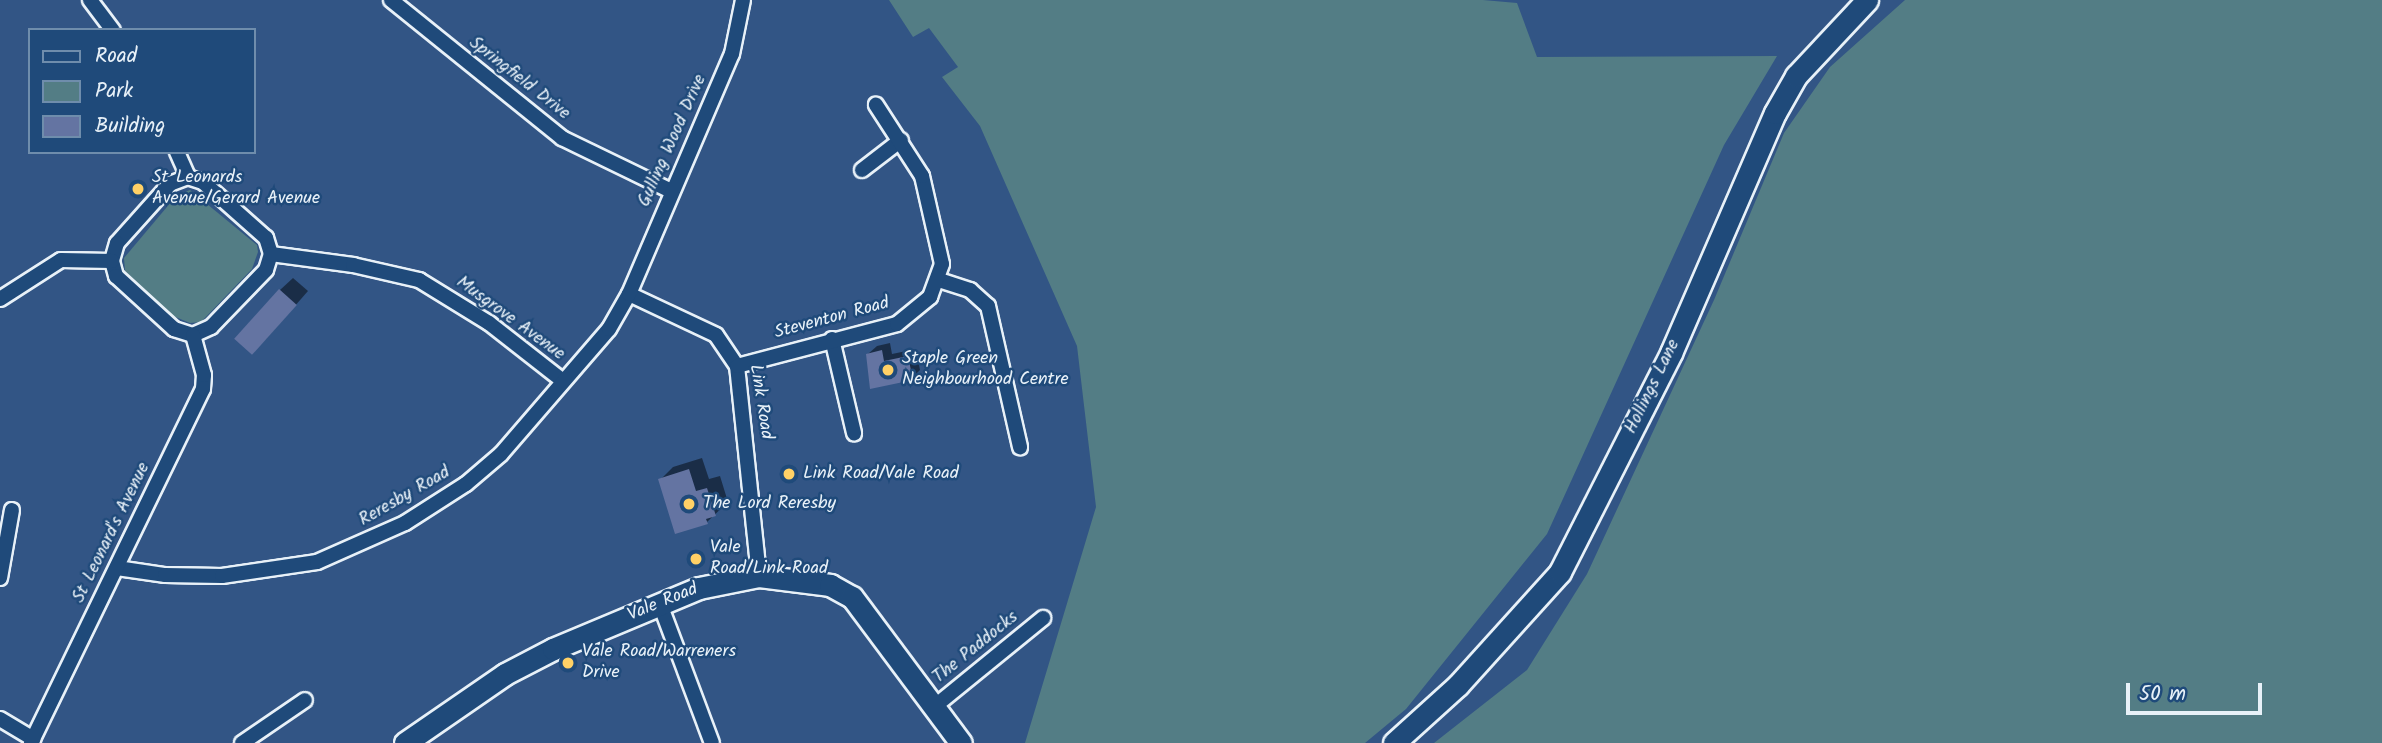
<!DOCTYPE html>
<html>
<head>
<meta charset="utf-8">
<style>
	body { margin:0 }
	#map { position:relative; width:2382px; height:743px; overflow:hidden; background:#325585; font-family:Kalam,sans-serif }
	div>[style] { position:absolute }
	.green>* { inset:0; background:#537d85 }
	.shadow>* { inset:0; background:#0007 }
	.building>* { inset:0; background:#6474a2; transform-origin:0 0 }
	.roads { filter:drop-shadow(2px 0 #e8f1f8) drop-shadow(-2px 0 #e8f1f8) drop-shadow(0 2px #e8f1f8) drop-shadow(0 -2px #e8f1f8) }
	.street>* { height:14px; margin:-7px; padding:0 7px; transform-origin:7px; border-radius:7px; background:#1f4a7a }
	.secondary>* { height:21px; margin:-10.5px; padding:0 10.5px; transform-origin:10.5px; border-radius:10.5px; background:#1f4a7a }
	.dots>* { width:19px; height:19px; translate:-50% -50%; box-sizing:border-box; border:4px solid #1f4a7a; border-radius:50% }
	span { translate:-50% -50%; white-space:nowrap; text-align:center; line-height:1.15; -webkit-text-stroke:5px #1f4a7a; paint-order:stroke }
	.street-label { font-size:18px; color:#e8f1f8 }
	.poi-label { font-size:18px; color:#e8f1f8 }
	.left { translate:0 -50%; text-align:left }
	.legend { position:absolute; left:28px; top:28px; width:228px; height:126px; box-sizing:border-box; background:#1f4a7a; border:2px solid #6f8dac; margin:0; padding:9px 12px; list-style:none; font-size:21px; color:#e8f1f8 }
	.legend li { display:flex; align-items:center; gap:14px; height:35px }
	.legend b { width:35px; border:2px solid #6f8dac }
	.scale { position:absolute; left:2126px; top:683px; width:136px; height:32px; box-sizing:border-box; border:4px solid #e8f1f8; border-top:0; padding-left:9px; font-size:21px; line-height:24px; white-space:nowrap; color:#e8f1f8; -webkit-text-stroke:5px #1f4a7a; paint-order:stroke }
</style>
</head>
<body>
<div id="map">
	<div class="green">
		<i style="clip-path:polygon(889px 0,1483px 0,1517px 3px,1537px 57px,1777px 56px,1724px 145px,1547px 534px,1406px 709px,1365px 743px,1025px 743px,1096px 507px,1077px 346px,980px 126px,942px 77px,958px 67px,929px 28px,913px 37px)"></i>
		<i style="clip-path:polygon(1905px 0,2382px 0,2382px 743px,1434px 743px,1527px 670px,1587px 574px,1714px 300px,1784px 133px,1830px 67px)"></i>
		<i style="clip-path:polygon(190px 190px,257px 245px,258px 252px,252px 269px,201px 322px,190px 323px,173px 316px,125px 271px,124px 258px,177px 195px)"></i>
	</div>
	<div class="shadow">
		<i style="clip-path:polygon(293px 278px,308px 291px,265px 340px,280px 290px)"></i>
		<i style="clip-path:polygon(890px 343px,892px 354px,916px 349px,920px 370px,912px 378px,868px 354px,877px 346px)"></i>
		<i style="clip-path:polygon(702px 458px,709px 479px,720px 476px,728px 502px,707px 522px,660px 480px,673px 467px)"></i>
	</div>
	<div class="building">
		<i style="left:279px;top:289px;width:24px;height:67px;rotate:42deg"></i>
		<i style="clip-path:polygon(882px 350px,884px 361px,908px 356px,913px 380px,870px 389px,866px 354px)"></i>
		<i style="clip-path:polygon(689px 469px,696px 491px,707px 488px,716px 516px,706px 519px,708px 524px,675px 534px,658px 479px)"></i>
	</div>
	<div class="roads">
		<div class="street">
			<i style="left:90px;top:0;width:38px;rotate:53deg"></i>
			<i style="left:391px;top:0;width:220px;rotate:38.9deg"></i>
			<i style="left:562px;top:138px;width:121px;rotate:25.9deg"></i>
			<i style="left:177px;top:152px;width:27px;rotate:66deg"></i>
			<i style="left:862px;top:170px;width:49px;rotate:-37.6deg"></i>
			<i style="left:271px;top:254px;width:17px;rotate:-107deg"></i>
			<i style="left:266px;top:238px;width:84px;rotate:-138.4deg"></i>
			<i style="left:203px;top:182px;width:16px;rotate:-162deg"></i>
			<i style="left:188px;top:177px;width:19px;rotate:159deg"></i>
			<i style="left:170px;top:184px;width:79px;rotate:131.9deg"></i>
			<i style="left:117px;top:243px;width:19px;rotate:106deg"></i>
			<i style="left:112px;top:261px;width:16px;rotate:75deg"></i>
			<i style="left:116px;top:276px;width:79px;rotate:42.4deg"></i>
			<i style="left:174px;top:329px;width:20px;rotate:18deg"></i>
			<i style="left:193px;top:335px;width:20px;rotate:-24deg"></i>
			<i style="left:211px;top:327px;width:79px;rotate:-46deg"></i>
			<i style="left:266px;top:270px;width:17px;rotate:-73deg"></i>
			<i style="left:271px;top:254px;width:83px;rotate:7.6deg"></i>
			<i style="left:353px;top:265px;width:68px;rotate:12.8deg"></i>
			<i style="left:419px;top:280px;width:82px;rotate:31.6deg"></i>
			<i style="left:489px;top:323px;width:94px;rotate:38.1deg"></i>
			<i style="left:939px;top:280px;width:33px;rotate:18deg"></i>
			<i style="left:970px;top:290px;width:24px;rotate:42deg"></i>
			<i style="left:988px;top:306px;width:145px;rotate:77.2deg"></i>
			<i style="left:629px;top:294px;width:96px;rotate:25.2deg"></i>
			<i style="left:716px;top:335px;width:37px;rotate:56deg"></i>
			<i style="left:737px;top:366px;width:211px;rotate:84deg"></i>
			<i style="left:0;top:299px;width:72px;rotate:-32.6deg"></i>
			<i style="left:61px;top:260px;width:51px;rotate:1.1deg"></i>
			<i style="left:832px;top:339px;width:97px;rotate:76.8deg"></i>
			<i style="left:737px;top:366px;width:165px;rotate:-14.7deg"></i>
			<i style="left:897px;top:324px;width:43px;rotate:-39.3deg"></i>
			<i style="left:930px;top:297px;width:35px;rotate:-70deg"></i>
			<i style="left:942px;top:264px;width:90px;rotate:-102.8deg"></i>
			<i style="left:922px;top:176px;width:85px;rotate:-122.9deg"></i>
			<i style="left:117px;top:568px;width:49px;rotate:8.3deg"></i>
			<i style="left:165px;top:575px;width:57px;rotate:1deg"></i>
			<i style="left:222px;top:576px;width:96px;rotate:-8.4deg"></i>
			<i style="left:317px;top:562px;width:96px;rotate:-23.9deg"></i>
			<i style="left:405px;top:523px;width:72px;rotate:-32.6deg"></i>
			<i style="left:466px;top:484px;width:46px;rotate:-40.6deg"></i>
			<i style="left:501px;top:454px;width:165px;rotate:-49.2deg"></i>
			<i style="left:609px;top:329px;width:40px;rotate:-60.3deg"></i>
			<i style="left:629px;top:294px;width:261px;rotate:-66.8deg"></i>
			<i style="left:732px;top:54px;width:55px;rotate:-78.5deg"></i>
			<i style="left:0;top:578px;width:69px;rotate:-80deg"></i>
			<i style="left:660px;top:604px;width:148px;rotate:69.5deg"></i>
			<i style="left:934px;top:707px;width:141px;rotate:-39.2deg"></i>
			<i style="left:0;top:719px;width:39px;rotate:31deg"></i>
			<i style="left:31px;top:743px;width:394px;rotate:-64.1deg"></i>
			<i style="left:203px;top:389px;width:14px;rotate:-86deg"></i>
			<i style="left:204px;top:375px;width:41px;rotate:-105.4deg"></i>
			<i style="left:242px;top:743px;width:76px;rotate:-34.3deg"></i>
		</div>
		<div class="secondary">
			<i style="left:405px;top:743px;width:121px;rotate:-34.6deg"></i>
			<i style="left:505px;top:674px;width:54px;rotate:-27.5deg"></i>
			<i style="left:553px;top:649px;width:158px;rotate:-22.7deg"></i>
			<i style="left:699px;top:588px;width:61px;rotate:-11.3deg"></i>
			<i style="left:759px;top:576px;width:72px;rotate:7.2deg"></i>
			<i style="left:830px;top:585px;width:25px;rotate:29deg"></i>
			<i style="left:852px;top:597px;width:182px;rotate:53.3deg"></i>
			<i style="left:1394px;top:743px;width:86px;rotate:-42.2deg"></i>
			<i style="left:1458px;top:685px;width:152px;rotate:-47.9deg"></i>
			<i style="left:1560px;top:572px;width:246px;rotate:-63.1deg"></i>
			<i style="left:1671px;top:353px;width:262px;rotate:-66.6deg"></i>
			<i style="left:1775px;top:113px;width:43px;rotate:-60.4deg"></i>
			<i style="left:1796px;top:76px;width:104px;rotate:-46.9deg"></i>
		</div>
	</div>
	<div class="dots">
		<i style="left:138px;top:189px;background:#ffd166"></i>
		<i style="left:888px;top:370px;background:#ffd166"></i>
		<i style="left:789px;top:474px;background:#ffd166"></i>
		<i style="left:689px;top:504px;background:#ffd166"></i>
		<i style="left:696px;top:559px;background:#ffd166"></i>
		<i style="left:568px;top:663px;background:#ffd166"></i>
	</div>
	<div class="street-label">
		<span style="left:519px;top:79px;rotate:38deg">Springfield Drive</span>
		<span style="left:673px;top:141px;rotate:-66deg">Gulling Wood Drive</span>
		<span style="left:510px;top:319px;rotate:36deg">Musgrove Avenue</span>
		<span style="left:832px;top:319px;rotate:-15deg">Steventon Road</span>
		<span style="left:1653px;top:387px;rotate:-64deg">Hollings Lane</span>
		<span style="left:760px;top:402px;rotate:81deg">Link Road</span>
		<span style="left:405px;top:497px;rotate:-30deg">Reresby Road</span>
		<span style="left:112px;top:533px;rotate:-64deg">St Leonard's Avenue</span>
		<span style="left:663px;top:603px;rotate:-22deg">Vale Road</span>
		<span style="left:976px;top:648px;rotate:-39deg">The Paddocks</span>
	</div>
	<div class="poi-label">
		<span class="left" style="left:152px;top:189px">St Leonards<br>Avenue/Gerard Avenue</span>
		<span class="left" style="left:902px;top:370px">Staple Green<br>Neighbourhood Centre</span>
		<span class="left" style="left:803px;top:474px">Link Road/Vale Road</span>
		<span class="left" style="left:703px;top:504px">The Lord Reresby</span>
		<span class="left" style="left:710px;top:559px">Vale<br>Road/Link Road</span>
		<span class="left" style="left:582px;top:663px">Vale Road/Warreners<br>Drive</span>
	</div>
	<ul class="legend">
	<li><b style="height:9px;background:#1f4a7a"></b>Road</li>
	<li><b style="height:19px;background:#537d85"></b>Park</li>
	<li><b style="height:19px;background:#6474a2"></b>Building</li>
	</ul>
	<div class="scale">50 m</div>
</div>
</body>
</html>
